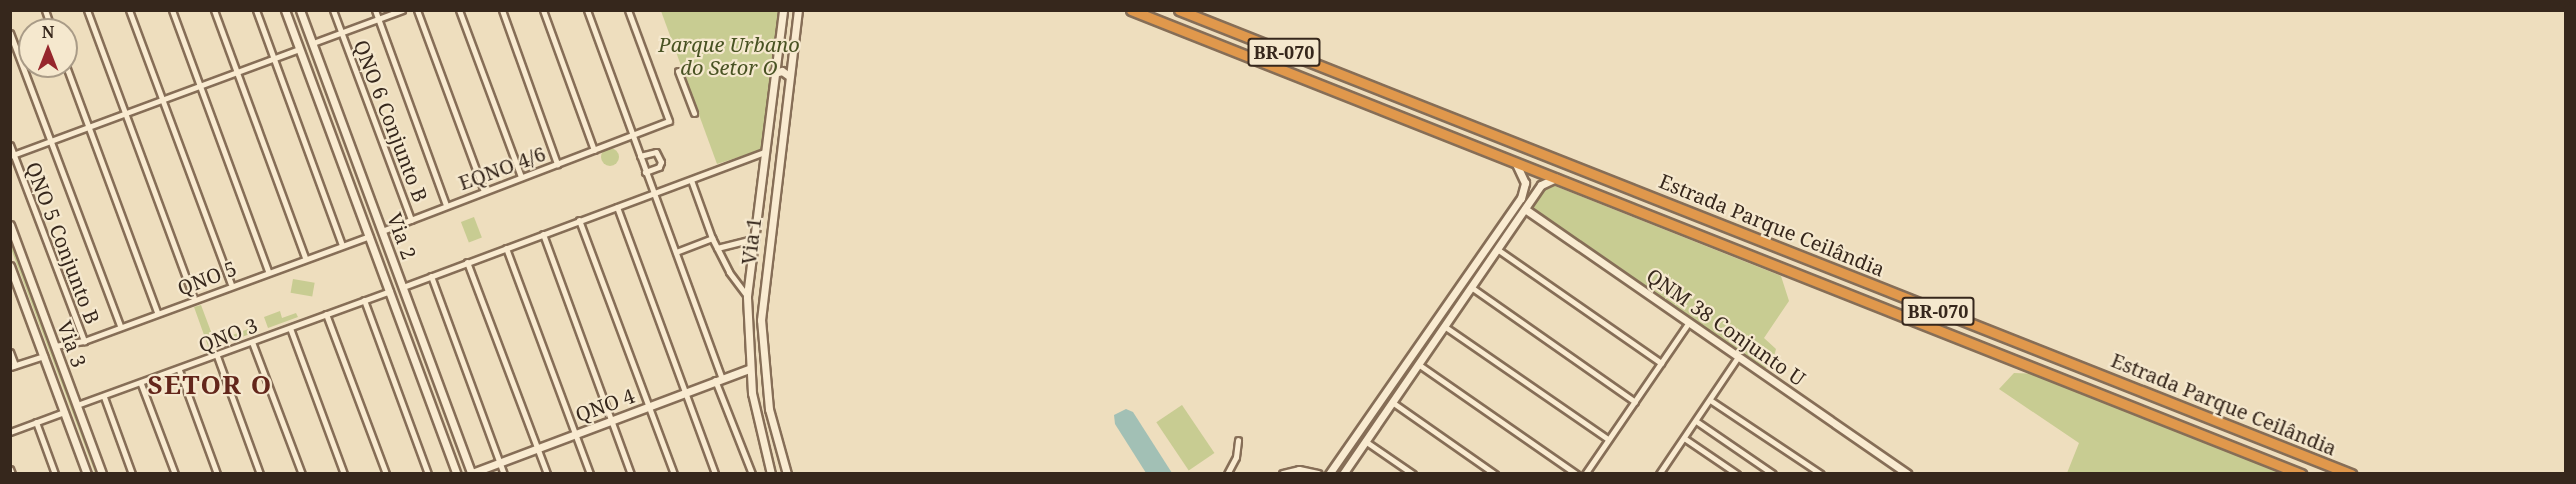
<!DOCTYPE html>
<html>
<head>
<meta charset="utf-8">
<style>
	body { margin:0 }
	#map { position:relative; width:2576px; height:484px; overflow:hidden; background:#eedebe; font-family:"Noto Serif",serif }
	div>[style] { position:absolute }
	.green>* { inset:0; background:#c8cc92; transform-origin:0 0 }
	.round { border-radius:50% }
	.water>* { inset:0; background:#a2c0b5 }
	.roads { filter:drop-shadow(2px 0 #866e57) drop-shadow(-2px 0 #866e57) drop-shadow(0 2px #866e57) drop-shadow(0 -2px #866e57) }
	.street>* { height:5px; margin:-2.5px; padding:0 2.5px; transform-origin:2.5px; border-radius:2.5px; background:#f9ebd1 }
	.secondary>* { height:7px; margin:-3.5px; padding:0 3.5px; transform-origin:3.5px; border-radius:3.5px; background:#f9ebd1 }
	.highway>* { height:9px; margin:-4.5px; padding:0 4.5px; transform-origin:4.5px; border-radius:4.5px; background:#e0984c }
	span { translate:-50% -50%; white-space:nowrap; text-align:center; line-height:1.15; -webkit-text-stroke:4.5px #f5e8ce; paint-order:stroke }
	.shield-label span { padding:2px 4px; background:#f5e8ce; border:2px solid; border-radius:4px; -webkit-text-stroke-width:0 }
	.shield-label { font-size:18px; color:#36271c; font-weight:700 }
	.park-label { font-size:20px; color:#485222; font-style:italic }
	.street-label { font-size:20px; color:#36271c }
	.district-label { font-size:26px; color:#63261b; font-weight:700; letter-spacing:1.5px }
	.frame { position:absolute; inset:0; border:12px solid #36271c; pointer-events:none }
	.north { position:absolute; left:18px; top:18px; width:60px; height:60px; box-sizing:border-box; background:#f5e8ce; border:2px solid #a99b87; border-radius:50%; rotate:0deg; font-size:16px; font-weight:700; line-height:24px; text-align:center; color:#36271c }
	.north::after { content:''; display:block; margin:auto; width:21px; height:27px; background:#96262c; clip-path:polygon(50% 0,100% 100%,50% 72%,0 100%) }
</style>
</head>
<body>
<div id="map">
	<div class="green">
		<i style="clip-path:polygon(661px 11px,781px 11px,761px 150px,717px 164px)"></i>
		<i class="round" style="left:601px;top:148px;width:18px;height:18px"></i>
		<i style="clip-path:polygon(1550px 184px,1781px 276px,1789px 301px,1764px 338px,1776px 349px,1773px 360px,1765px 369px,1531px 208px)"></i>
		<i style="left:474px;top:217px;width:22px;height:14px;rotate:69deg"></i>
		<i style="clip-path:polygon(10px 246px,12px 246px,98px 473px,95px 473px)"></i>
		<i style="left:293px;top:279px;width:22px;height:14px;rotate:10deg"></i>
		<i style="clip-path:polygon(201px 305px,213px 337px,225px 333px,227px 337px,256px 326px,258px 331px,209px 349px,194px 307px)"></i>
		<i style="clip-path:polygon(280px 311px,282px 318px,296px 313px,298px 317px,268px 328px,264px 317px)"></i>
		<i style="clip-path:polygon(2014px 373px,2040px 374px,2284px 473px,2067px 473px,2079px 443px,1999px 389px)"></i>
		<i style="left:1182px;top:405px;width:58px;height:31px;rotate:56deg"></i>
	</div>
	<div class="water">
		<i style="clip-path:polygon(1126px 409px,1133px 412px,1172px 473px,1146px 473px,1115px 424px,1114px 415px)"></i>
	</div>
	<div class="roads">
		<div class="street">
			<i style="left:45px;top:10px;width:21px;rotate:71deg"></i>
			<i style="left:87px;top:10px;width:308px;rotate:69.7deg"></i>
			<i style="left:129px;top:10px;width:292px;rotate:69.6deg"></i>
			<i style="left:172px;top:10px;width:278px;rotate:69.8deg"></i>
			<i style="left:214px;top:10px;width:263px;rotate:69.8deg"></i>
			<i style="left:256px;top:10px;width:250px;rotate:69.9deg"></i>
			<i style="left:333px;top:10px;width:224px;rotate:69.6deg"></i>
			<i style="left:375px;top:10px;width:208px;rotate:70deg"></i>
			<i style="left:417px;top:10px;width:193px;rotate:69.7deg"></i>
			<i style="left:459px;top:10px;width:178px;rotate:69.6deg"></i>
			<i style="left:502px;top:10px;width:164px;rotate:70.3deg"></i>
			<i style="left:543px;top:10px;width:149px;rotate:70deg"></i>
			<i style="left:587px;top:10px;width:392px;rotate:69.9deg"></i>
			<i style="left:10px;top:33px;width:313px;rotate:69.4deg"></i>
			<i style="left:313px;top:43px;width:95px;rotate:-20.3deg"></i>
			<i style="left:66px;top:66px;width:262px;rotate:69.7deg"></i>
			<i style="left:678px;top:71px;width:45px;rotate:69.1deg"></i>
			<i style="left:10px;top:145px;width:210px;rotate:69.3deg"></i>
			<i style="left:10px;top:156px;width:308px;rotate:-20.3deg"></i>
			<i style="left:640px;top:156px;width:16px;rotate:-14deg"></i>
			<i style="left:656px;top:152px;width:11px;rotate:63deg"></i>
			<i style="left:661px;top:162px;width:5px;rotate:112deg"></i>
			<i style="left:659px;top:167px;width:15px;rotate:160deg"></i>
			<i style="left:691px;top:180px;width:62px;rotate:70.1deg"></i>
			<i style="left:712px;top:238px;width:38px;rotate:63deg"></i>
			<i style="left:729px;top:272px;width:30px;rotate:53deg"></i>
			<i style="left:617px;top:207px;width:284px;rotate:69.8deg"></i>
			<i style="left:579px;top:220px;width:271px;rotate:69.5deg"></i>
			<i style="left:382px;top:231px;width:307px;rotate:-21deg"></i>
			<i style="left:669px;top:121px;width:118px;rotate:-110.3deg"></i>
			<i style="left:543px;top:234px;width:256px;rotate:69.9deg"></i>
			<i style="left:506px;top:248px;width:241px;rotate:69.6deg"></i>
			<i style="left:717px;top:248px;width:37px;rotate:-14deg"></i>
			<i style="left:1497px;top:249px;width:200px;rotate:34.8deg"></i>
			<i style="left:676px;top:252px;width:39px;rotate:-21deg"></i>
			<i style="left:467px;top:262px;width:227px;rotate:69.3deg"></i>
			<i style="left:431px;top:276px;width:211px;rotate:69.8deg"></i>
			<i style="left:403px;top:287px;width:385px;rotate:-20.5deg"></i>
			<i style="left:1471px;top:287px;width:200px;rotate:35deg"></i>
			<i style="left:364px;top:300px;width:185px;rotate:69.8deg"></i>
			<i style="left:326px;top:314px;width:171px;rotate:69.4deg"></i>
			<i style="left:1444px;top:326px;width:199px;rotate:34.6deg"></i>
			<i style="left:290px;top:328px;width:156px;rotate:69.7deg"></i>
			<i style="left:252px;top:342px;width:141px;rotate:69.3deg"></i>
			<i style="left:55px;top:346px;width:29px;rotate:-10deg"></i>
			<i style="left:84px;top:341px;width:304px;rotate:-20.2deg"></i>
			<i style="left:10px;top:352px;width:14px;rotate:69deg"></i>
			<i style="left:217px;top:356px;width:126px;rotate:70deg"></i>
			<i style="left:1418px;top:364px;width:193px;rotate:34.8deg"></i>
			<i style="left:10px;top:367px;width:36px;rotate:-18deg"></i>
			<i style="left:179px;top:370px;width:111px;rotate:69.9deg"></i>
			<i style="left:715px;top:380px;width:101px;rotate:68.5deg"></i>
			<i style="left:141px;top:384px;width:96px;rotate:69.3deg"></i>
			<i style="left:104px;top:397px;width:82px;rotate:70deg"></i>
			<i style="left:1710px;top:400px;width:133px;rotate:33.7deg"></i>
			<i style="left:1392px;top:402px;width:126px;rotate:35deg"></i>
			<i style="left:77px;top:405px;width:333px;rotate:-20deg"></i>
			<i style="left:1696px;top:421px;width:93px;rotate:34.5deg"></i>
			<i style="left:36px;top:422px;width:55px;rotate:69.9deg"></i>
			<i style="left:10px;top:432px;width:58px;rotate:-20.3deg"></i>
			<i style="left:1684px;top:438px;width:64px;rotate:34.2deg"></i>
			<i style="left:1365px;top:441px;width:58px;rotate:34.5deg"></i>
			<i style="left:10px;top:469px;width:5px;rotate:68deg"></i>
			<i style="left:1227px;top:474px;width:19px;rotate:-62deg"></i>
			<i style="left:1236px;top:457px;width:17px;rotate:-83deg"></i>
			<i style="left:1585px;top:474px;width:184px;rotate:-55.6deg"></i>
			<i style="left:1659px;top:474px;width:141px;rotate:-56deg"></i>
		</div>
		<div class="secondary">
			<i style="left:285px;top:10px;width:495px;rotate:69.7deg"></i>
			<i style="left:300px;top:10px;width:495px;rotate:69.7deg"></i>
			<i style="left:774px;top:73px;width:8px;rotate:-14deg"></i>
			<i style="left:782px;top:71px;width:9px;rotate:36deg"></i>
			<i style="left:1525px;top:209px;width:465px;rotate:34.7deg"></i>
			<i style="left:10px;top:225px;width:265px;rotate:69.7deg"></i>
			<i style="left:10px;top:266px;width:222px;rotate:69.7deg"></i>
			<i style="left:472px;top:473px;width:296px;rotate:-20.6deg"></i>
			<i style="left:771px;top:474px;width:83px;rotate:-103.2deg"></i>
			<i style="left:752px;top:393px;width:97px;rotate:-93deg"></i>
			<i style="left:747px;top:296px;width:288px;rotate:-82.8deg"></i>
			<i style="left:787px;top:474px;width:67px;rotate:-105.5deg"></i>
			<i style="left:769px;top:409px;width:89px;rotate:-95.1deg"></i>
			<i style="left:761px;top:320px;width:312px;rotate:-83.2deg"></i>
			<i style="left:1283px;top:474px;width:16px;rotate:-14deg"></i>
			<i style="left:1299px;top:470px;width:19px;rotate:12deg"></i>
			<i style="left:1329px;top:474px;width:336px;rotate:-55.2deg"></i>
			<i style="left:1521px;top:198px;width:16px;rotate:-75deg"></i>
			<i style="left:1525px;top:183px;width:21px;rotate:-115deg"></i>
			<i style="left:1343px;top:474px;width:350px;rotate:-55.6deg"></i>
			<i style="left:1541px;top:185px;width:17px;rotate:-25deg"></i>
		</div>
		<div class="highway">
			<i style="left:1131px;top:10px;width:1259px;rotate:21.63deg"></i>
			<i style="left:1179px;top:10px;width:1261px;rotate:21.6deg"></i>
		</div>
	</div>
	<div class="shield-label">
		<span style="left:1284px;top:52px">BR-070</span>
		<span style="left:1938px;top:311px">BR-070</span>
	</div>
	<div class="park-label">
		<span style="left:729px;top:56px">Parque Urbano<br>do Setor O</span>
	</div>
	<div class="street-label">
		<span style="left:391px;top:121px;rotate:69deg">QNO 6 Conjunto B</span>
		<span style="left:502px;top:168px;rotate:-20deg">EQNO 4/6</span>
		<span style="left:1772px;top:225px;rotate:22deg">Estrada Parque Ceilândia</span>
		<span style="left:402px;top:236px;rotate:70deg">Via 2</span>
		<span style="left:751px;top:241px;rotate:-83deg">Via 1</span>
		<span style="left:63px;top:243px;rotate:69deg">QNO 5 Conjunto B</span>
		<span style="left:207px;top:278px;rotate:-21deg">QNO 5</span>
		<span style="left:1726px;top:327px;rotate:35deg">QNM 38 Conjunto U</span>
		<span style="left:228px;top:335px;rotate:-21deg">QNO 3</span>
		<span style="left:72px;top:344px;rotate:70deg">Via 3</span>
		<span style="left:2224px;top:404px;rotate:22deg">Estrada Parque Ceilândia</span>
		<span style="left:605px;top:405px;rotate:-20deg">QNO 4</span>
	</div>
	<div class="district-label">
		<span style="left:210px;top:385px">SETOR O</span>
	</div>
	<div class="frame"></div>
	<div class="north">N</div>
</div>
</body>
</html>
